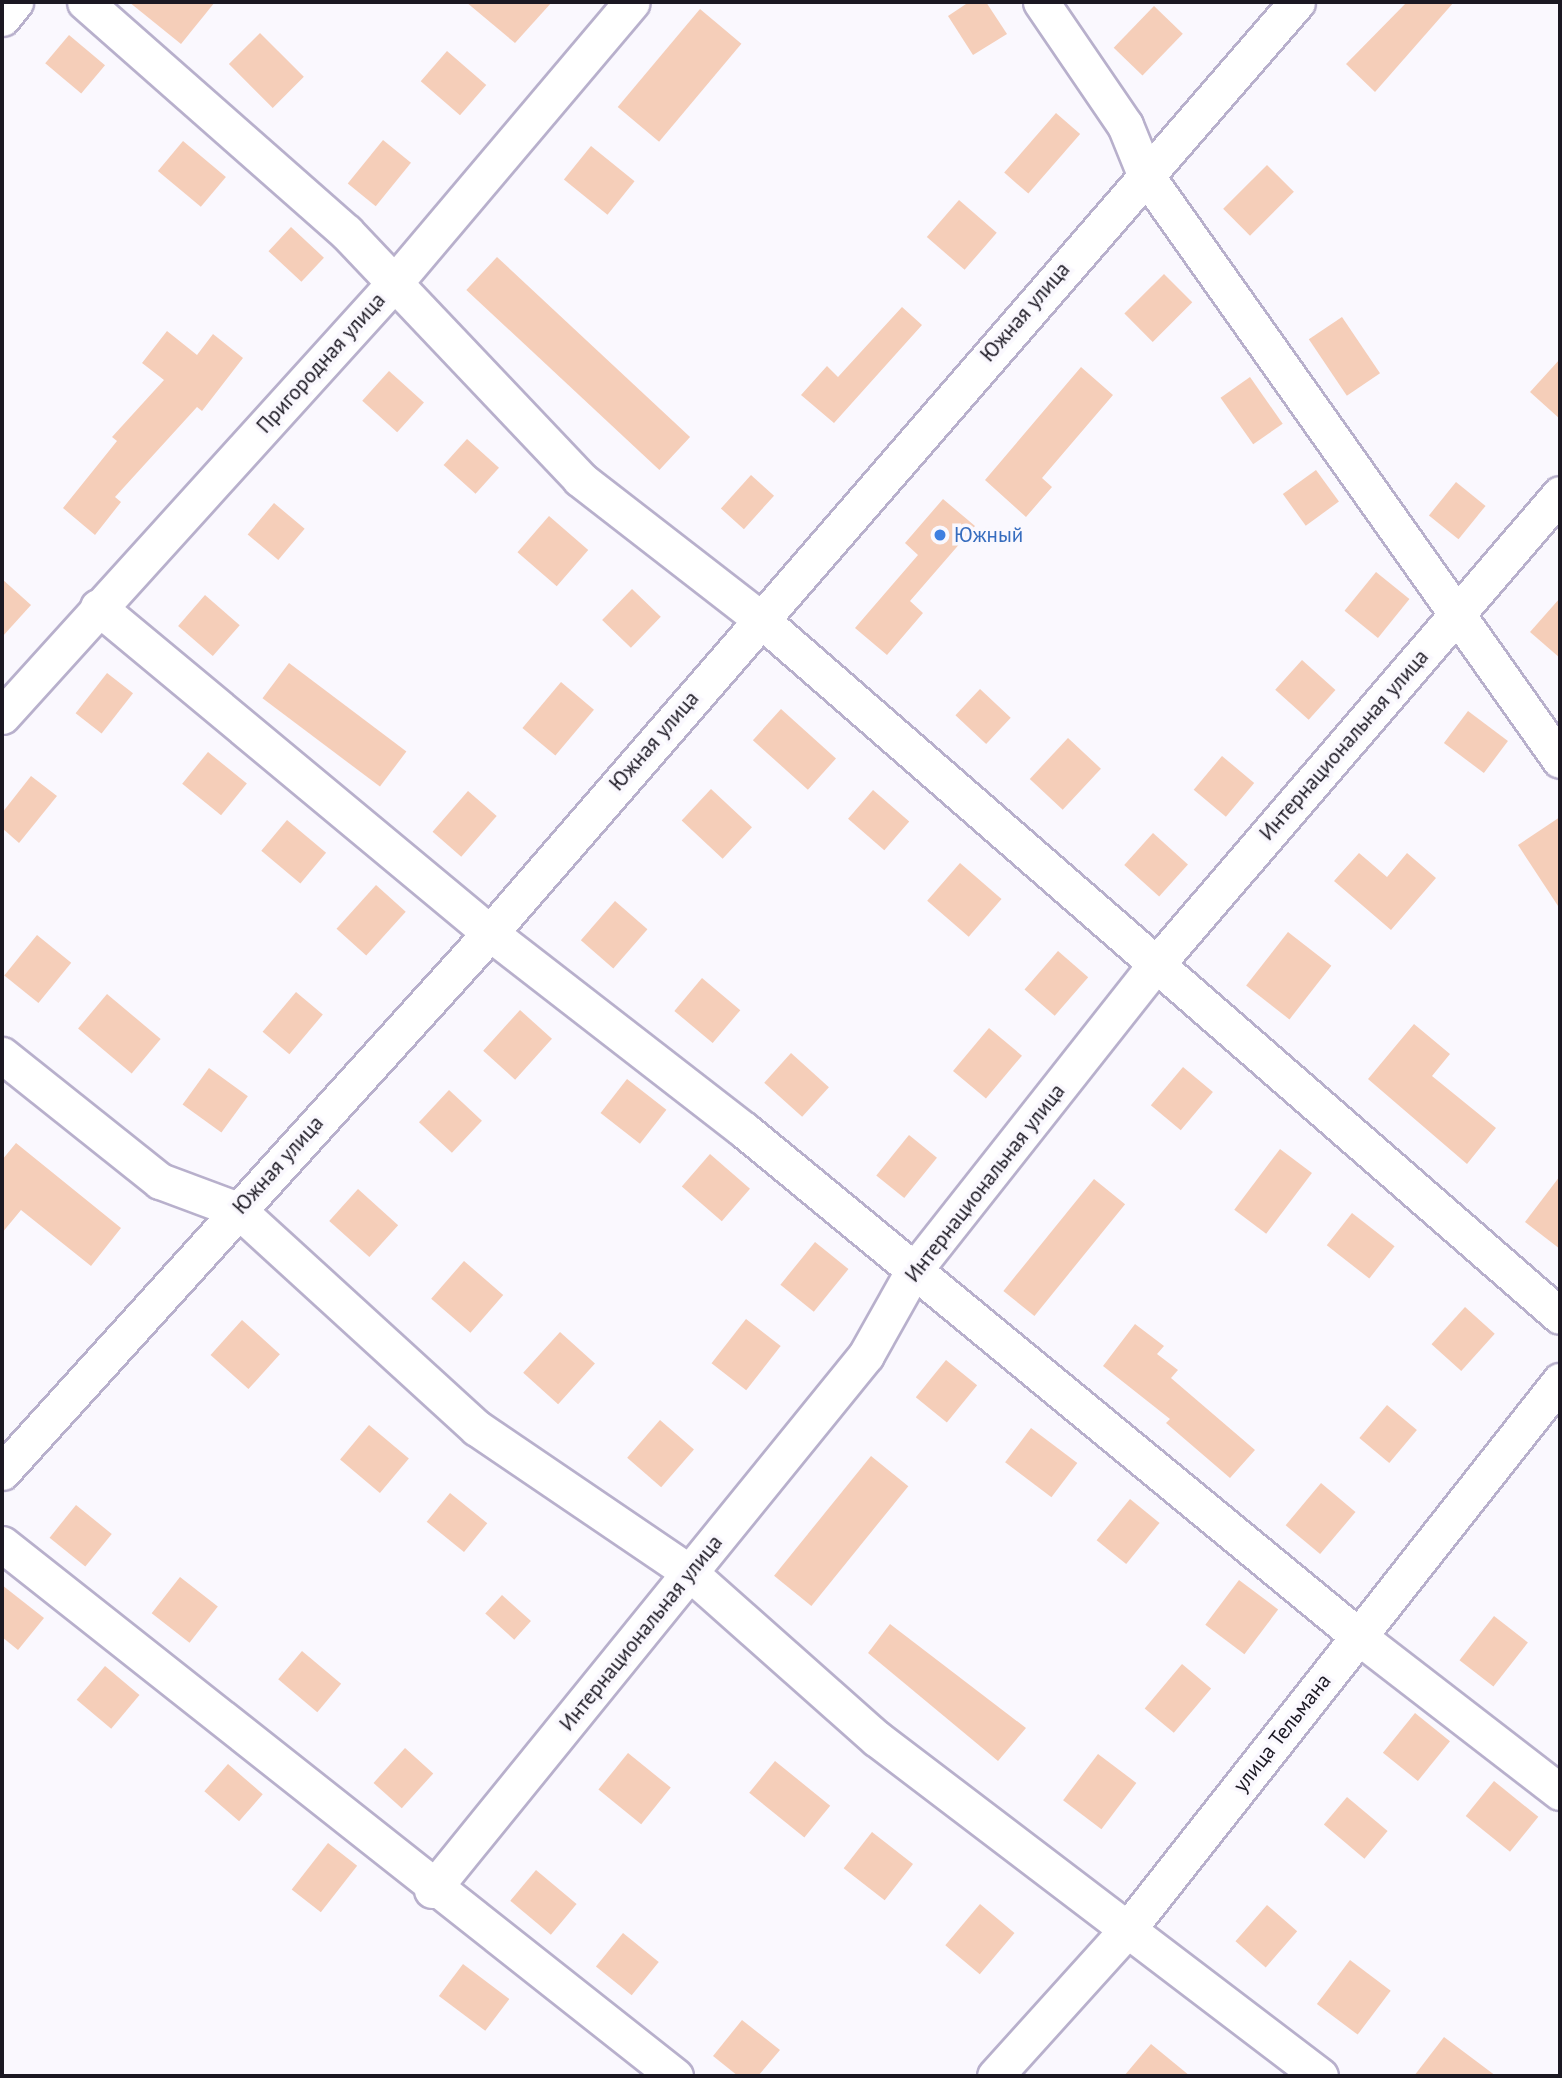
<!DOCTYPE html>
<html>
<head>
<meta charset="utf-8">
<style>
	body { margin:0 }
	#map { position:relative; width:1562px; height:2078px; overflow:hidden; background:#faf8fe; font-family:"PT Sans",sans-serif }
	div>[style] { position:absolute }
	.building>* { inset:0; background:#f5ceb9; transform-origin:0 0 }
	.roads { filter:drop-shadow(2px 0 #b8b0cc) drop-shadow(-2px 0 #b8b0cc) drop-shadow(0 2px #b8b0cc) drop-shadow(0 -2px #b8b0cc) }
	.minor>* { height:35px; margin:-17.5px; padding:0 17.5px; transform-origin:17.5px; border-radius:17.5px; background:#fff }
	.dots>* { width:19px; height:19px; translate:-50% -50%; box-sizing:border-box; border:4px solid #faf8fe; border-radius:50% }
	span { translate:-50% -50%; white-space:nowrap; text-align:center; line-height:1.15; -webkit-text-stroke:7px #faf8fe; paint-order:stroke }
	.street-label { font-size:21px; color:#1b1822 }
	.shop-label { font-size:21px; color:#366cbe }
	.left { translate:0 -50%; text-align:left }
	.frame { position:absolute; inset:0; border:4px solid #1b1822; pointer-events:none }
</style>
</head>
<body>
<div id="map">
	<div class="building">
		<i style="clip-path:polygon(129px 2px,215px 2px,181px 44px)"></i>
		<i style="clip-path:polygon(466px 2px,552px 2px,515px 43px)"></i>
		<i style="clip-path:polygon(969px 2px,986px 2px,1007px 34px,973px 55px,948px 16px)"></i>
		<i style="clip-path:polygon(1407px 2px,1454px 2px,1375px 92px,1346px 64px)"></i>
		<i style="left:1154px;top:6px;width:40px;height:58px;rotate:44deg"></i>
		<i style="left:700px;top:9px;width:54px;height:128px;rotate:40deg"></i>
		<i style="left:260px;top:33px;width:62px;height:44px;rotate:45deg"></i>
		<i style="left:69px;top:35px;width:47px;height:37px;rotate:40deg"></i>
		<i style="left:447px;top:51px;width:52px;height:40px;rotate:41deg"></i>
		<i style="left:1056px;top:113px;width:32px;height:79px;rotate:41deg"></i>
		<i style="left:383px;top:140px;width:36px;height:56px;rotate:39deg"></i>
		<i style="left:183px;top:141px;width:56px;height:39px;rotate:40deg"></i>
		<i style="left:591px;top:146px;width:56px;height:43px;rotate:39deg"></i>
		<i style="left:1267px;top:165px;width:38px;height:62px;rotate:45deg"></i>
		<i style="left:959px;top:200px;width:50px;height:49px;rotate:41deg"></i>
		<i style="left:291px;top:227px;width:45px;height:33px;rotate:43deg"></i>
		<i style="left:497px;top:257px;width:264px;height:45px;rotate:43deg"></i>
		<i style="left:1164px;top:274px;width:40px;height:56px;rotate:45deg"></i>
		<i style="clip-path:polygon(902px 307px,922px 325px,834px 423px,801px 395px,827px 366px,838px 377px)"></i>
		<i style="left:1342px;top:317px;width:68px;height:40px;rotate:56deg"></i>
		<i style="clip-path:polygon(167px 331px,197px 355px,213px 334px,243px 358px,202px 411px,197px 407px,115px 497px,121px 502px,95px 535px,63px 508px,117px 441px,112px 437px,164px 380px,142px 363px)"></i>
		<i style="clip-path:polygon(1560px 359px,1560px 419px,1530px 392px)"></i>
		<i style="clip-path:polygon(1081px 367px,1113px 395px,1042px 478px,1052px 487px,1026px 517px,985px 480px)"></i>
		<i style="left:389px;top:371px;width:47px;height:40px;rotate:42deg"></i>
		<i style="left:1250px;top:377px;width:57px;height:36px;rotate:55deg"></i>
		<i style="left:467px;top:439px;width:43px;height:35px;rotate:42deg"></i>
		<i style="left:1316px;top:470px;width:39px;height:41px;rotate:54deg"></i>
		<i style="left:751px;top:475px;width:31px;height:45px;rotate:42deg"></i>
		<i style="left:1456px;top:482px;width:38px;height:43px;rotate:39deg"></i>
		<i style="clip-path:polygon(943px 499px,975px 526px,910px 601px,923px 613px,887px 655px,855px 628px,918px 555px,905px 543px)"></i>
		<i style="left:274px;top:503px;width:40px;height:41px;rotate:40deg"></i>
		<i style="left:549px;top:516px;width:52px;height:48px;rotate:41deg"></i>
		<i style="left:1376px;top:572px;width:43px;height:50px;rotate:39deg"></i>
		<i style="clip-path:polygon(2px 579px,31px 605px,2px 637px)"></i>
		<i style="left:632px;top:589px;width:40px;height:43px;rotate:44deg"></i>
		<i style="left:205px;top:595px;width:46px;height:41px;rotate:41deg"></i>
		<i style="clip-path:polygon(1560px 598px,1560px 658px,1530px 632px)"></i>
		<i style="left:1302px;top:660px;width:45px;height:40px;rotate:42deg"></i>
		<i style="left:289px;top:663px;width:147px;height:44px;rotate:37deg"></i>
		<i style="left:107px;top:673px;width:33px;height:51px;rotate:38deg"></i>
		<i style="left:561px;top:682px;width:43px;height:60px;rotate:40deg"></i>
		<i style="left:980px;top:689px;width:42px;height:36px;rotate:43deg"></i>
		<i style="left:781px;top:709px;width:74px;height:42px;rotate:42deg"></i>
		<i style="left:1468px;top:711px;width:50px;height:40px;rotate:37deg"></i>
		<i style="left:1068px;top:738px;width:45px;height:56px;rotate:43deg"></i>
		<i style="left:208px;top:752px;width:50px;height:41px;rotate:39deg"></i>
		<i style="left:1222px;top:756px;width:42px;height:44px;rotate:40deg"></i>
		<i style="clip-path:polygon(31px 776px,57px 796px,19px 843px,2px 828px,2px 813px)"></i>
		<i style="left:711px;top:789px;width:56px;height:43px;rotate:43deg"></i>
		<i style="left:873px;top:790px;width:48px;height:38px;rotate:41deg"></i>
		<i style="left:468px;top:791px;width:38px;height:54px;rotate:41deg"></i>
		<i style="clip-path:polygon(1560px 817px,1560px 909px,1518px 845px)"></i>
		<i style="left:287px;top:820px;width:51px;height:40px;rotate:40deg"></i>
		<i style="left:1153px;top:833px;width:47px;height:43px;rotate:42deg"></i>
		<i style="clip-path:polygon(1359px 853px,1387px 877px,1407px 853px,1436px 878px,1391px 930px,1334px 881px)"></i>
		<i style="left:960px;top:863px;width:55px;height:50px;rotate:41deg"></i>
		<i style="left:376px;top:885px;width:40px;height:59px;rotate:42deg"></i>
		<i style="left:615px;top:901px;width:43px;height:52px;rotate:41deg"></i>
		<i style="left:1288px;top:932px;width:55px;height:68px;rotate:38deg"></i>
		<i style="left:37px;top:935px;width:44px;height:52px;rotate:39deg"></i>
		<i style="left:1058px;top:951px;width:40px;height:51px;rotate:41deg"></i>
		<i style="left:702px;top:978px;width:50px;height:43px;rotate:40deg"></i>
		<i style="left:296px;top:992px;width:35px;height:52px;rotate:40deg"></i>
		<i style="left:107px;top:994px;width:70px;height:45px;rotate:40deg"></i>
		<i style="left:520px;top:1010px;width:43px;height:55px;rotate:42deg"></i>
		<i style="clip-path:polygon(1414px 1024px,1450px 1054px,1432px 1076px,1496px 1128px,1467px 1164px,1368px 1079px)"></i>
		<i style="left:989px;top:1028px;width:43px;height:56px;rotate:40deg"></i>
		<i style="left:791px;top:1053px;width:51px;height:40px;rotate:42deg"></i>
		<i style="left:1183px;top:1067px;width:39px;height:50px;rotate:40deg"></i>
		<i style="left:209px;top:1068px;width:48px;height:45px;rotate:36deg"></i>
		<i style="left:627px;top:1079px;width:50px;height:43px;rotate:38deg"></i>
		<i style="left:449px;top:1090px;width:45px;height:44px;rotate:43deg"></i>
		<i style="left:909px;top:1135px;width:36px;height:52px;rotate:39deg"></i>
		<i style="clip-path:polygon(16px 1143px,121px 1228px,91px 1266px,21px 1210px,2px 1233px,2px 1160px)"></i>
		<i style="left:1280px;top:1149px;width:40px;height:76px;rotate:37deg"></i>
		<i style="left:710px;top:1154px;width:53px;height:43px;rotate:41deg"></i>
		<i style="clip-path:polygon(1560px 1176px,1560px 1249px,1525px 1222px)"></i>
		<i style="left:1094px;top:1179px;width:40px;height:144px;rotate:39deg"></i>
		<i style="left:358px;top:1189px;width:54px;height:43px;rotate:42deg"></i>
		<i style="left:1352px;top:1213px;width:54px;height:41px;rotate:38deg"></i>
		<i style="left:815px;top:1242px;width:43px;height:55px;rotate:39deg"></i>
		<i style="left:464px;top:1261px;width:52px;height:50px;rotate:41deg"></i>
		<i style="left:1465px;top:1307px;width:40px;height:50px;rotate:42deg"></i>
		<i style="left:746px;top:1319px;width:44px;height:56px;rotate:38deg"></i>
		<i style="left:242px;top:1320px;width:51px;height:47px;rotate:42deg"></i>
		<i style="clip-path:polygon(1135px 1324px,1164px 1346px,1157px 1354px,1178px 1370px,1171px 1378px,1255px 1450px,1230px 1478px,1166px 1423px,1170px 1419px,1103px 1366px)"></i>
		<i style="left:560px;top:1332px;width:47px;height:55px;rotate:42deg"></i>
		<i style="left:946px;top:1360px;width:40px;height:48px;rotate:39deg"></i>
		<i style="left:1387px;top:1405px;width:39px;height:43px;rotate:40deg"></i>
		<i style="left:660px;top:1420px;width:45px;height:50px;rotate:41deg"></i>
		<i style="left:369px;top:1425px;width:52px;height:45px;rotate:40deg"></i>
		<i style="left:1031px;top:1428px;width:58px;height:43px;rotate:37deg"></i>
		<i style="left:871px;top:1456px;width:48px;height:154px;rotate:39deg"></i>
		<i style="left:1321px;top:1483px;width:45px;height:55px;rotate:40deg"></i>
		<i style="left:450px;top:1493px;width:48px;height:37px;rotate:39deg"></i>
		<i style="left:1130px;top:1499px;width:38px;height:53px;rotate:39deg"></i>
		<i style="left:76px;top:1505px;width:46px;height:42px;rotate:39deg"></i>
		<i style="left:180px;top:1577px;width:48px;height:46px;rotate:38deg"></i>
		<i style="left:1239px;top:1580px;width:49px;height:56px;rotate:37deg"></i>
		<i style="clip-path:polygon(2px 1585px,44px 1618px,18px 1650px,2px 1637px)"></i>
		<i style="left:502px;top:1595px;width:39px;height:25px;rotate:42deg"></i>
		<i style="left:1494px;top:1616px;width:43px;height:56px;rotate:38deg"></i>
		<i style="clip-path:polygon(890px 1624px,1026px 1728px,998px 1761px,868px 1653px)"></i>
		<i style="left:302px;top:1651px;width:51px;height:37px;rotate:40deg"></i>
		<i style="left:1182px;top:1664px;width:38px;height:58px;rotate:40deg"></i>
		<i style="left:105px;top:1666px;width:45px;height:44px;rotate:40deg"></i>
		<i style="left:1415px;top:1713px;width:45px;height:51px;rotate:39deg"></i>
		<i style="left:405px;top:1748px;width:38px;height:47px;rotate:42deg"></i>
		<i style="left:628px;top:1753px;width:55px;height:47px;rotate:39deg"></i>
		<i style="left:1098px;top:1754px;width:48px;height:58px;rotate:37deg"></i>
		<i style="left:775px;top:1761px;width:71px;height:41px;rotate:39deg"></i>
		<i style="left:228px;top:1764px;width:46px;height:36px;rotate:41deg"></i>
		<i style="left:1494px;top:1781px;width:57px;height:45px;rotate:39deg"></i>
		<i style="left:1347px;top:1797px;width:53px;height:36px;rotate:40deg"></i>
		<i style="left:872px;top:1832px;width:52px;height:46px;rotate:38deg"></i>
		<i style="left:328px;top:1843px;width:37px;height:59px;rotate:38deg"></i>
		<i style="left:536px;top:1870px;width:53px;height:40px;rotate:40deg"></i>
		<i style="left:980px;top:1904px;width:45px;height:54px;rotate:40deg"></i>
		<i style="left:1267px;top:1905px;width:40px;height:48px;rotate:41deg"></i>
		<i style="left:623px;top:1933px;width:46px;height:43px;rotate:39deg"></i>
		<i style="left:1350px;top:1960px;width:51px;height:55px;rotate:37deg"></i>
		<i style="left:463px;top:1964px;width:58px;height:40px;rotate:37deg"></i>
		<i style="clip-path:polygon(742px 2020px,780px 2050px,758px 2076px,738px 2076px,713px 2056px)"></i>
		<i style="clip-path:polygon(1444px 2037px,1496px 2076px,1414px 2076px)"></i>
		<i style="clip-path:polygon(1151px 2044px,1190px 2076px,1124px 2076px)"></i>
	</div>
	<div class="roads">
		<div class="minor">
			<i style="left:85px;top:2px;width:348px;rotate:41.4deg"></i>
			<i style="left:346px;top:232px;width:340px;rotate:46.5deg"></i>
			<i style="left:580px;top:479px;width:227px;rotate:37.8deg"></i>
			<i style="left:759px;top:618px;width:1062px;rotate:41.07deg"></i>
			<i style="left:1041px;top:2px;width:149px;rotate:55.7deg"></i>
			<i style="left:1125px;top:125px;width:53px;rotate:67.8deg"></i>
			<i style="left:1145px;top:174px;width:718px;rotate:54.69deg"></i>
			<i style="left:2px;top:18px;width:21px;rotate:-51deg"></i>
			<i style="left:98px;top:607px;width:510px;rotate:39.75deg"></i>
			<i style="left:490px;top:933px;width:321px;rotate:37.8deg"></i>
			<i style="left:744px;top:1130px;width:796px;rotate:39.49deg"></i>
			<i style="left:1358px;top:1636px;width:255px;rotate:37.7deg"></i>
			<i style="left:2px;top:716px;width:587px;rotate:-47.83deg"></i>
			<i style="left:396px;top:281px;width:365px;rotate:-49.8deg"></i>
			<i style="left:2px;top:1055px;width:202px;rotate:38.6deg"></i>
			<i style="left:160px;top:1181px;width:83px;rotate:20.4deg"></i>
			<i style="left:238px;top:1210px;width:323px;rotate:42.4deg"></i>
			<i style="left:477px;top:1428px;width:258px;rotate:34.2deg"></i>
			<i style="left:690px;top:1573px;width:249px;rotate:41.6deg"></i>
			<i style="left:876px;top:1738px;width:558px;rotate:37.28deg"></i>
			<i style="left:2px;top:1472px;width:727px;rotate:-47.84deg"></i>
			<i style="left:490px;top:933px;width:1232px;rotate:-49.08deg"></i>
			<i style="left:2px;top:1544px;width:858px;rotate:38.33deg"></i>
			<i style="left:432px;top:1890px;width:689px;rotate:-50.95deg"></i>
			<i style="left:866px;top:1355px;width:94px;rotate:-60.7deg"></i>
			<i style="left:912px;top:1273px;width:390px;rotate:-51.7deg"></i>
			<i style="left:1154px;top:967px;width:623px;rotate:-49.36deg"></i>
			<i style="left:995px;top:2076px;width:198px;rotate:-47.9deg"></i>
			<i style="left:1128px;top:1929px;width:698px;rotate:-51.75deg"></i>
		</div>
	</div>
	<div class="dots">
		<i style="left:940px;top:535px;background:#3f7fe0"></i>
	</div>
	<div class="street-label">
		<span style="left:1025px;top:312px;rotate:-49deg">Южная улица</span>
		<span style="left:321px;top:363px;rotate:-48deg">Пригородная улица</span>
		<span style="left:654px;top:741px;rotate:-49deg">Южная улица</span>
		<span style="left:1344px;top:745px;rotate:-49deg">Интернациональная улица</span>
		<span style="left:278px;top:1165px;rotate:-48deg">Южная улица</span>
		<span style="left:985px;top:1183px;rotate:-52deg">Интернациональная улица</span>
		<span style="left:641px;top:1633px;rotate:-51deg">Интернациональная улица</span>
		<span style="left:1282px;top:1733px;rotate:-52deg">улица Тельмана</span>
	</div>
	<div class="shop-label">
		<span class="left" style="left:954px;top:535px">Южный</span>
	</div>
	<div class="frame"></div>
</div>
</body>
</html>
